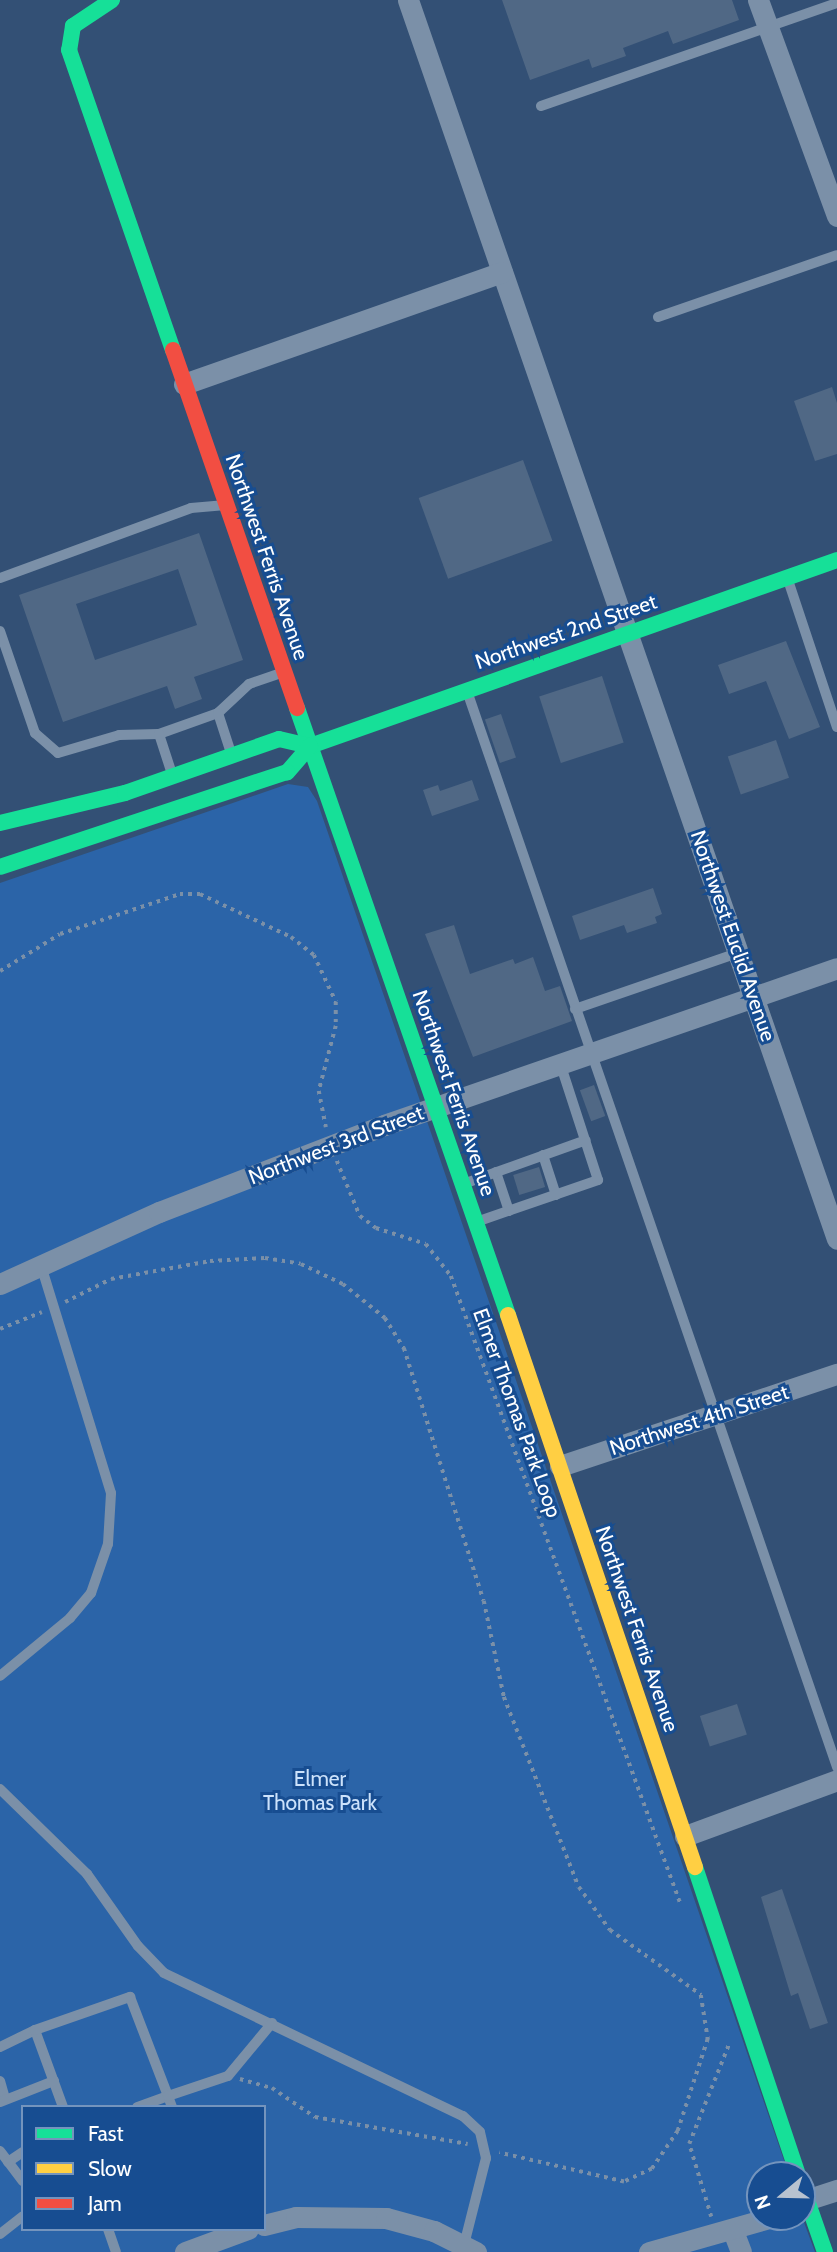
<!DOCTYPE html>
<html>
<head>
<meta charset="utf-8">
<style>
	body { margin:0 }
	#map { position:relative; width:837px; height:2252px; overflow:hidden; background:#335075; font-family:Cabin,sans-serif }
	div>[style] { position:absolute }
	.green>* { inset:0; background:#2b64a8 }
	.building>* { inset:0; background:#506885; transform-origin:0 0 }
	.path>* { height:3.5px; margin-top:-1.75px; transform-origin:0; background:repeating-linear-gradient(90deg,#7b90a8 0 3.5px,transparent 0 8.5px) }
	.lane>* { height:10px; margin:-5px; padding:0 5px; transform-origin:5px; border-radius:5px; background:#7b90a8 }
	.street>* { height:21px; margin:-10.5px; padding:0 10.5px; transform-origin:10.5px; border-radius:10.5px; background:#7b90a8 }
	.fast>* { height:16px; margin:-8px; padding:0 8px; transform-origin:8px; border-radius:8px; background:#16e098 }
	.slow>* { height:16px; margin:-8px; padding:0 8px; transform-origin:8px; border-radius:8px; background:#ffcf43 }
	.jam>* { height:16px; margin:-8px; padding:0 8px; transform-origin:8px; border-radius:8px; background:#f24e42 }
	span { translate:-50% -50%; white-space:nowrap; text-align:center; line-height:1.15; -webkit-text-stroke:6px #174d91; paint-order:stroke }
	.street-label { font-size:21px; color:#fff }
	.park-label { font-size:21px; color:#cce2fb }
	.legend { position:absolute; left:21px; top:2105px; width:245px; height:126px; box-sizing:border-box; background:#174d91; border:2px solid #7494bd; margin:0; padding:9px 12px; list-style:none; font-size:21px; color:#fff }
	.legend li { display:flex; align-items:center; gap:14px; height:35px }
	.legend b { width:35px; border:2px solid #7494bd }
	.north { position:absolute; left:746px; top:2161px; width:70px; height:70px; box-sizing:border-box; background:#174d91; border:2px solid #7494bd; border-radius:50%; rotate:251deg; font-size:19px; font-weight:700; line-height:28px; text-align:center; color:#fff }
	.north::after { content:''; display:block; margin:auto; width:24px; height:32px; background:#b8c2cf; clip-path:polygon(50% 0,100% 100%,50% 72%,0 100%) }
</style>
</head>
<body>
<div id="map">
	<div class="green">
		<i style="clip-path:polygon(evenodd,288px 784px,308px 787px,317px 801px,789px 2175px,760px 2175px,760px 2217px,802px 2217px,815px 2252px,0 2252px,0 883px,288px 784px,23px 2107px,264px 2107px,264px 2229px,23px 2229px,23px 2107px)"></i>
	</div>
	<div class="building">
		<i style="clip-path:polygon(502px 0,732px 0,739px 20px,673px 44px,668px 31px,623px 48px,626px 56px,592px 68px,589px 59px,530px 80px)"></i>
		<i style="clip-path:polygon(832px 387px,837px 403px,837px 454px,815px 461px,794px 401px)"></i>
		<i style="left:523px;top:460px;width:86px;height:111px;rotate:70deg"></i>
		<i style="clip-path:polygon(evenodd,199px 533px,243px 660px,194px 677px,202px 699px,175px 709px,167px 686px,63px 722px,19px 595px,199px 533px,178px 569px,197px 625px,95px 660px,76px 604px,178px 569px)"></i>
		<i style="clip-path:polygon(786px 641px,820px 727px,789px 739px,766px 681px,729px 694px,718px 665px)"></i>
		<i style="left:602px;top:676px;width:70px;height:66px;rotate:72deg"></i>
		<i style="left:501px;top:714px;width:46px;height:17px;rotate:71deg"></i>
		<i style="left:776px;top:740px;width:40px;height:51px;rotate:71deg"></i>
		<i style="clip-path:polygon(472px 780px,479px 800px,432px 816px,423px 790px,438px 785px,440px 791px)"></i>
		<i style="clip-path:polygon(653px 888px,662px 914px,655px 917px,657px 923px,627px 933px,624px 925px,580px 940px,572px 916px)"></i>
		<i style="clip-path:polygon(454px 925px,470px 974px,513px 959px,515px 964px,533px 957px,545px 991px,560px 986px,572px 1021px,473px 1057px,425px 934px)"></i>
		<i style="left:594px;top:1085px;width:33px;height:15px;rotate:70deg"></i>
		<i style="left:539px;top:1167px;width:21px;height:27px;rotate:73deg"></i>
		<i style="left:737px;top:1704px;width:32px;height:39px;rotate:72deg"></i>
		<i style="clip-path:polygon(782px 1889px,828px 2023px,810px 2029px,798px 1993px,791px 1996px,761px 1897px)"></i>
	</div>
	<div class="path">
		<i style="left:0;top:971px;width:70px;rotate:-31.7deg"></i>
		<i style="left:60px;top:934px;width:126px;rotate:-18.4deg"></i>
		<i style="left:180px;top:894px;width:20px"></i>
		<i style="left:200px;top:894px;width:101px;rotate:25.3deg"></i>
		<i style="left:291px;top:937px;width:29px;rotate:38deg"></i>
		<i style="left:314px;top:955px;width:52px;rotate:64.9deg"></i>
		<i style="left:336px;top:1002px;width:24px;rotate:90deg"></i>
		<i style="left:336px;top:1026px;width:67px;rotate:104.7deg"></i>
		<i style="left:319px;top:1091px;width:37px;rotate:79deg"></i>
		<i style="left:337px;top:1161px;width:60px;rotate:67.3deg"></i>
		<i style="left:360px;top:1216px;width:20px;rotate:37deg"></i>
		<i style="left:376px;top:1228px;width:52px;rotate:17.7deg"></i>
		<i style="left:426px;top:1244px;width:41px;rotate:52deg"></i>
		<i style="left:451px;top:1276px;width:670px;rotate:69.91deg"></i>
		<i style="left:65px;top:1302px;width:51px;rotate:-26.6deg"></i>
		<i style="left:111px;top:1279px;width:101px;rotate:-10.3deg"></i>
		<i style="left:210px;top:1261px;width:55px;rotate:-3.1deg"></i>
		<i style="left:265px;top:1258px;width:36px;rotate:9deg"></i>
		<i style="left:301px;top:1264px;width:47px;rotate:25.5deg"></i>
		<i style="left:343px;top:1284px;width:54px;rotate:39deg"></i>
		<i style="left:385px;top:1318px;width:36px;rotate:58deg"></i>
		<i style="left:404px;top:1348px;width:265px;rotate:72.5deg"></i>
		<i style="left:484px;top:1601px;width:98px;rotate:78.2deg"></i>
		<i style="left:504px;top:1697px;width:204px;rotate:68.5deg"></i>
		<i style="left:579px;top:1887px;width:53px;rotate:54.2deg"></i>
		<i style="left:610px;top:1930px;width:112px;rotate:35.5deg"></i>
		<i style="left:701px;top:1995px;width:45px;rotate:81deg"></i>
		<i style="left:708px;top:2039px;width:97px;rotate:108.1deg"></i>
		<i style="left:678px;top:2131px;width:46px;rotate:124.4deg"></i>
		<i style="left:652px;top:2169px;width:31px;rotate:155deg"></i>
		<i style="left:624px;top:2182px;width:128px;rotate:-166.9deg"></i>
		<i style="left:0;top:1329px;width:45px;rotate:-22deg"></i>
		<i style="left:240px;top:2079px;width:33px;rotate:16deg"></i>
		<i style="left:272px;top:2088px;width:52px;rotate:34deg"></i>
		<i style="left:315px;top:2117px;width:155px;rotate:10deg"></i>
		<i style="left:711px;top:2217px;width:76px;rotate:-106.8deg"></i>
		<i style="left:689px;top:2144px;width:108px;rotate:-68.2deg"></i>
	</div>
	<div class="lane">
		<i style="left:541px;top:106px;width:313px;rotate:-19.2deg"></i>
		<i style="left:658px;top:317px;width:189px;rotate:-19.1deg"></i>
		<i style="left:0;top:578px;width:203px;rotate:-20.1deg"></i>
		<i style="left:191px;top:508px;width:32px;rotate:-5deg"></i>
		<i style="left:788px;top:580px;width:155px;rotate:71.6deg"></i>
		<i style="left:0;top:631px;width:108px;rotate:71.1deg"></i>
		<i style="left:35px;top:733px;width:30px;rotate:41deg"></i>
		<i style="left:58px;top:753px;width:64px;rotate:-16.4deg"></i>
		<i style="left:119px;top:735px;width:40px;rotate:-1.4deg"></i>
		<i style="left:159px;top:734px;width:63px;rotate:-19.6deg"></i>
		<i style="left:218px;top:713px;width:42px;rotate:-43.1deg"></i>
		<i style="left:249px;top:684px;width:37px;rotate:-19deg"></i>
		<i style="left:468px;top:694px;width:1135px;rotate:71.02deg"></i>
		<i style="left:218px;top:713px;width:39px;rotate:72deg"></i>
		<i style="left:159px;top:734px;width:38px;rotate:72deg"></i>
		<i style="left:575px;top:1009px;width:172px;rotate:-19deg"></i>
		<i style="left:543px;top:1155px;width:42px;rotate:72deg"></i>
		<i style="left:496px;top:1172px;width:41px;rotate:71.6deg"></i>
		<i style="left:466px;top:1183px;width:127px;rotate:-19.7deg"></i>
		<i style="left:479px;top:1221px;width:126px;rotate:-19deg"></i>
		<i style="left:598px;top:1180px;width:123px;rotate:-108deg"></i>
		<i style="left:0;top:1676px;width:91px;rotate:-39.6deg"></i>
		<i style="left:70px;top:1618px;width:33px;rotate:-50deg"></i>
		<i style="left:91px;top:1593px;width:52px;rotate:-70.9deg"></i>
		<i style="left:108px;top:1544px;width:51px;rotate:-86.6deg"></i>
		<i style="left:111px;top:1493px;width:238px;rotate:-107.1deg"></i>
		<i style="left:0;top:1789px;width:122px;rotate:44.3deg"></i>
		<i style="left:87px;top:1874px;width:88px;rotate:54.7deg"></i>
		<i style="left:138px;top:1946px;width:37px;rotate:46deg"></i>
		<i style="left:164px;top:1973px;width:331px;rotate:25.6deg"></i>
		<i style="left:463px;top:2116px;width:23px;rotate:43deg"></i>
		<i style="left:480px;top:2132px;width:27px;rotate:77deg"></i>
		<i style="left:486px;top:2158px;width:94px;rotate:104.2deg"></i>
		<i style="left:0;top:2047px;width:39px;rotate:-26deg"></i>
		<i style="left:0;top:2081px;width:18px;rotate:74deg"></i>
		<i style="left:0;top:2102px;width:58px;rotate:-21.3deg"></i>
		<i style="left:63px;top:2107px;width:82px;rotate:-110deg"></i>
		<i style="left:35px;top:2030px;width:101px;rotate:-19.2deg"></i>
		<i style="left:130px;top:1997px;width:106px;rotate:69deg"></i>
		<i style="left:168px;top:2096px;width:33px;rotate:160deg"></i>
		<i style="left:172px;top:2107px;width:12px;rotate:-110deg"></i>
		<i style="left:168px;top:2096px;width:63px;rotate:-18.4deg"></i>
		<i style="left:228px;top:2076px;width:69px;rotate:-50.3deg"></i>
		<i style="left:0;top:2151px;width:38px;rotate:53deg"></i>
		<i style="left:8px;top:2162px;width:18px;rotate:-34deg"></i>
		<i style="left:108px;top:2229px;width:24px;rotate:71deg"></i>
		<i style="left:0;top:2234px;width:29px;rotate:-38deg"></i>
	</div>
	<div class="street">
		<i style="left:408px;top:0;width:1311px;rotate:70.9deg"></i>
		<i style="left:758px;top:0;width:230px;rotate:69.9deg"></i>
		<i style="left:184px;top:384px;width:337px;rotate:-19.4deg"></i>
		<i style="left:0;top:1284px;width:175px;rotate:-24.4deg"></i>
		<i style="left:159px;top:1212px;width:241px;rotate:-21.1deg"></i>
		<i style="left:384px;top:1125px;width:479px;rotate:-19.1deg"></i>
		<i style="left:560px;top:1466px;width:292px;rotate:-18.4deg"></i>
		<i style="left:685px;top:1836px;width:162px;rotate:-20.2deg"></i>
		<i style="left:806px;top:2200px;width:33px;rotate:-18deg"></i>
		<i style="left:264px;top:2225px;width:33px;rotate:-14deg"></i>
		<i style="left:296px;top:2217px;width:90px;rotate:0.6deg"></i>
		<i style="left:386px;top:2218px;width:50px;rotate:15.2deg"></i>
		<i style="left:434px;top:2231px;width:47px;rotate:26.6deg"></i>
		<i style="left:733px;top:2231px;width:22px;rotate:69deg"></i>
		<i style="left:185px;top:2252px;width:67px;rotate:-20.1deg"></i>
		<i style="left:649px;top:2252px;width:129px;rotate:-15.8deg"></i>
	</div>
	<div class="fast">
		<i style="left:112px;top:0;width:47px;rotate:146.3deg"></i>
		<i style="left:73px;top:26px;width:24px;rotate:99deg"></i>
		<i style="left:69px;top:50px;width:318px;rotate:70.9deg"></i>
		<i style="left:297px;top:708px;width:643px;rotate:70.83deg"></i>
		<i style="left:310px;top:746px;width:559px;rotate:-19.44deg"></i>
		<i style="left:0;top:823px;width:129px;rotate:-13.5deg"></i>
		<i style="left:125px;top:793px;width:163px;rotate:-19.3deg"></i>
		<i style="left:279px;top:739px;width:32px;rotate:13deg"></i>
		<i style="left:310px;top:746px;width:35px;rotate:131deg"></i>
		<i style="left:287px;top:772px;width:302px;rotate:161.7deg"></i>
		<i style="left:695px;top:1867px;width:325px;rotate:71.5deg"></i>
		<i style="left:802px;top:2186px;width:70px;rotate:70.8deg"></i>
	</div>
	<div class="slow">
		<i style="left:508px;top:1315px;width:583px;rotate:71.29deg"></i>
	</div>
	<div class="jam">
		<i style="left:173px;top:350px;width:379px;rotate:70.9deg"></i>
	</div>
	<div class="street-label">
		<span style="left:267px;top:557px;rotate:71deg">Northwest Ferris Avenue</span>
		<span style="left:566px;top:632px;rotate:-19deg">Northwest 2nd Street</span>
		<span style="left:733px;top:936px;rotate:71deg">Northwest Euclid Avenue</span>
		<span style="left:454px;top:1093px;rotate:71deg">Northwest Ferris Avenue</span>
		<span style="left:336px;top:1145px;rotate:-21deg">Northwest 3rd Street</span>
		<span style="left:517px;top:1413px;rotate:70deg">Elmer Thomas Park Loop</span>
		<span style="left:699px;top:1420px;rotate:-18deg">Northwest 4th Street</span>
		<span style="left:637px;top:1629px;rotate:71deg">Northwest Ferris Avenue</span>
	</div>
	<div class="park-label">
		<span style="left:320px;top:1791px">Elmer<br>Thomas Park</span>
	</div>
	<ul class="legend">
	<li><b style="height:9px;background:#16e098"></b>Fast</li>
	<li><b style="height:9px;background:#ffcf43"></b>Slow</li>
	<li><b style="height:9px;background:#f24e42"></b>Jam</li>
	</ul>
	<div class="north">N</div>
</div>
</body>
</html>
